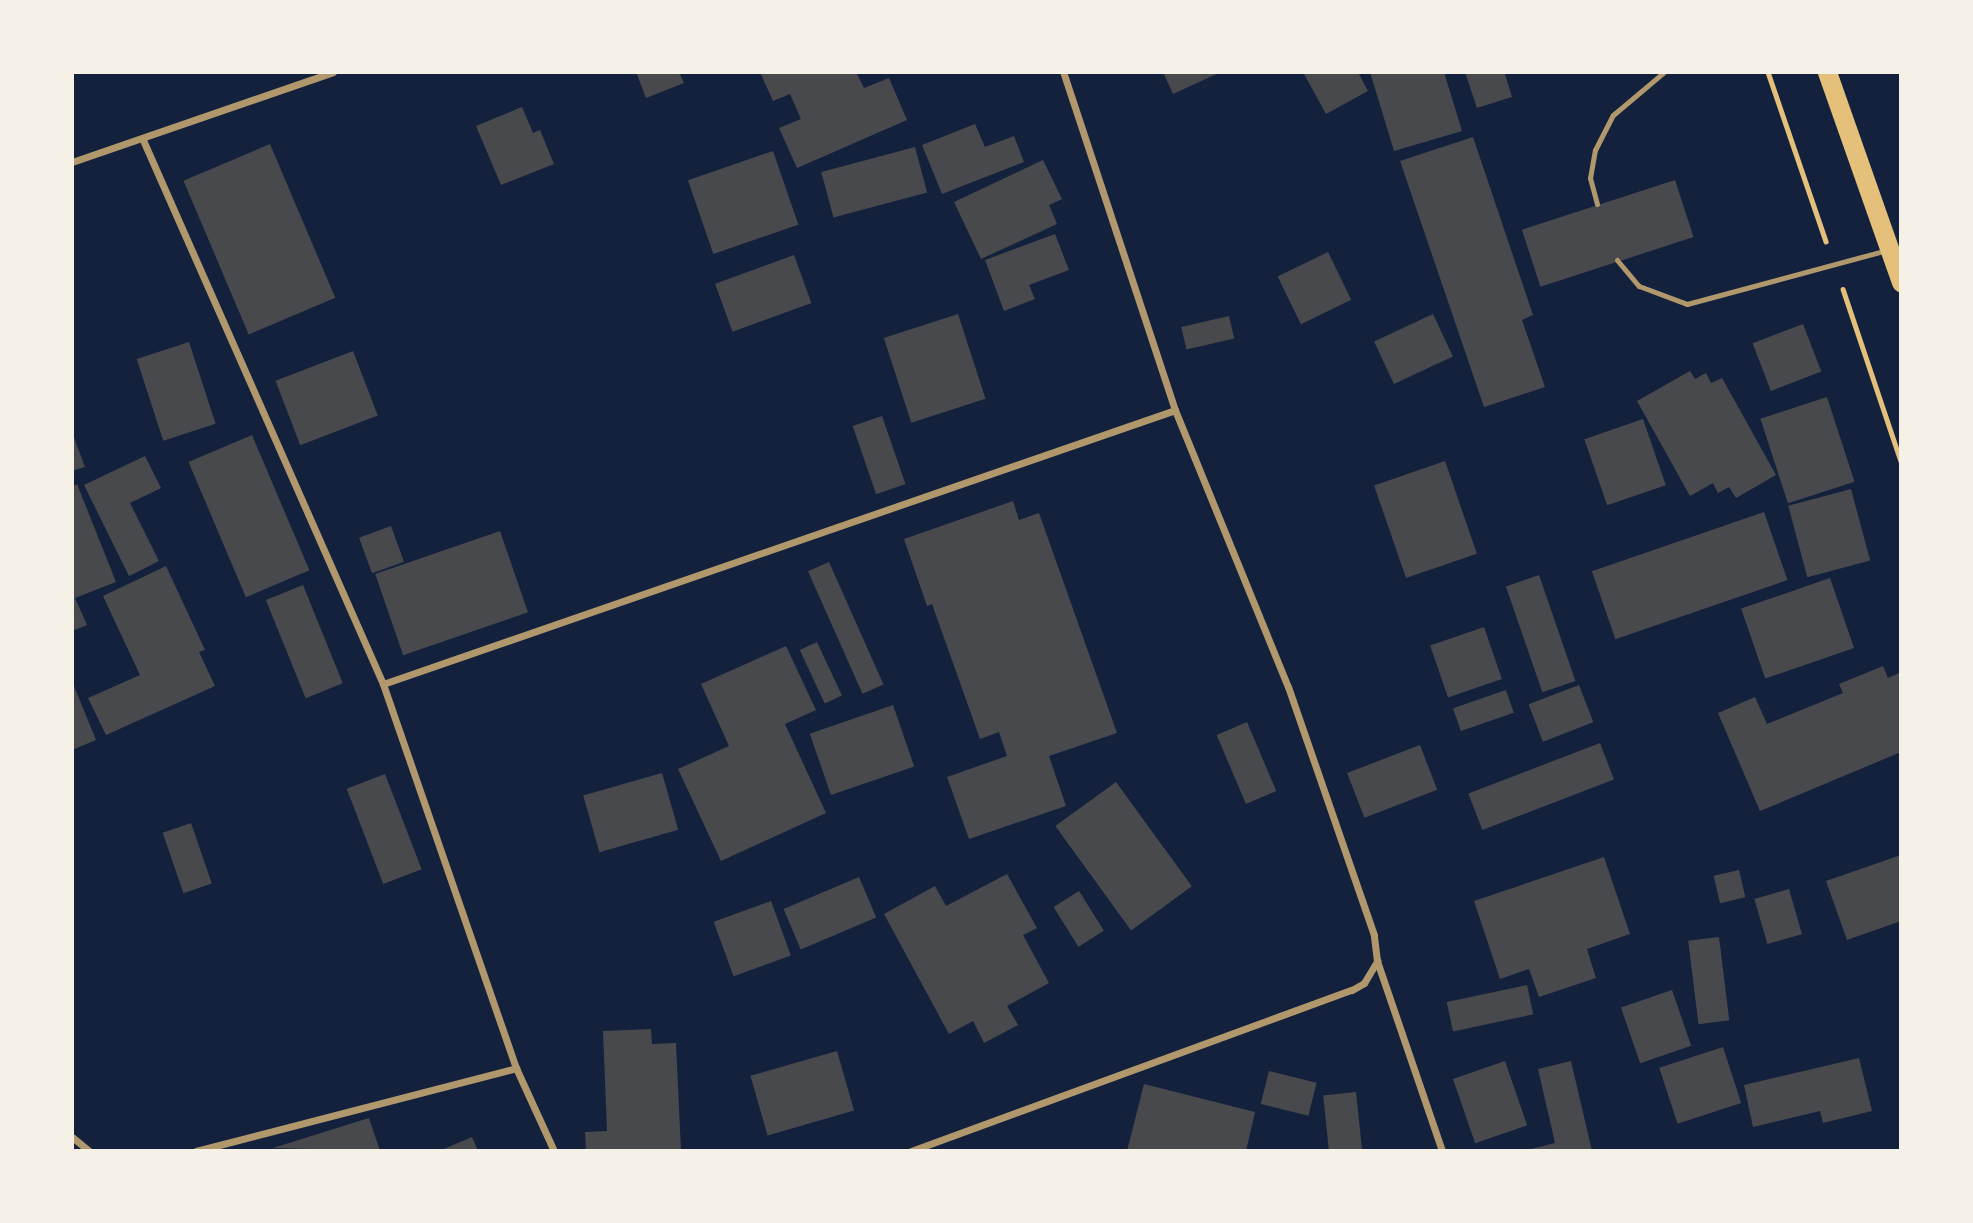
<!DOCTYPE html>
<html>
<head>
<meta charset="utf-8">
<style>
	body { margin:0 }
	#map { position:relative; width:1973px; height:1223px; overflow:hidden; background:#14213d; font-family:Signika,sans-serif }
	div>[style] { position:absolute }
	.building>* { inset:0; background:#48494c; transform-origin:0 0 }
	.path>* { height:4.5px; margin:-2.25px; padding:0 2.25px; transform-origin:2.25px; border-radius:2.25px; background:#e5c07b }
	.service>* { height:5px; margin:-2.5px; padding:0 2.5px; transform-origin:2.5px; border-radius:2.5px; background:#b1986c }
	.minor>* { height:7px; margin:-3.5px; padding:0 3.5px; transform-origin:3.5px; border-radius:3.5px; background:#b1986c }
	.trunk>* { height:19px; margin:-9.5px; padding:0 9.5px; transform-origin:9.5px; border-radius:9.5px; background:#e5c07b }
	span { translate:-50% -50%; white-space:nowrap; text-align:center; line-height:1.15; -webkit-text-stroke:6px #f6f1e7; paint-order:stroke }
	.frame { position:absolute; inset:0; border:74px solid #f6f1e7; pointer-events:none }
</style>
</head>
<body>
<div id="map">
	<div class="building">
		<i style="clip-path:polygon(636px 72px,679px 72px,684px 83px,646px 98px)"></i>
		<i style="clip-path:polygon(760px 72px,856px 72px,864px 88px,889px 78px,907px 120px,797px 168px,779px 128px,801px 119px,790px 94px,773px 101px)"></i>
		<i style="clip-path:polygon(1163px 72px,1221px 72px,1173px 94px)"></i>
		<i style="clip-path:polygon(1303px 72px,1358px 72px,1368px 91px,1326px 114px)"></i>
		<i style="clip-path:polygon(1370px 72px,1444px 72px,1462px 131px,1394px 151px)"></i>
		<i style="clip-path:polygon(1465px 72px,1509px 72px,1505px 74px,1512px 97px,1477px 108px)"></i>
		<i style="clip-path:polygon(522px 107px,533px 133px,540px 130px,554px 164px,501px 185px,476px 126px)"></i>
		<i style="clip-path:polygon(975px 124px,985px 147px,1014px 136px,1024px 162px,942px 194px,922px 145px)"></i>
		<i style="clip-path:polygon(1473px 137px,1533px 315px,1522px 320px,1545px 387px,1484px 407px,1400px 161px)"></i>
		<i style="left:270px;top:144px;width:167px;height:94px;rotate:67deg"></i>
		<i style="left:915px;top:147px;width:47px;height:97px;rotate:75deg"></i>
		<i style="left:773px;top:151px;width:78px;height:90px;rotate:71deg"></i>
		<i style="clip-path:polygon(1043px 160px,1062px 199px,1049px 205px,1057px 224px,981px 259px,954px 202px)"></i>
		<i style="left:1675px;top:180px;width:60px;height:161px;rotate:72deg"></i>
		<i style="clip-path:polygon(1055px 234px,1069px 270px,1029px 285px,1035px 299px,1004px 311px,985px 260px)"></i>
		<i style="left:1328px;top:252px;width:53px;height:56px;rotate:64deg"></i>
		<i style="left:794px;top:255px;width:51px;height:84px;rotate:70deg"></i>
		<i style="left:958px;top:314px;width:89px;height:78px;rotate:72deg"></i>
		<i style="left:1433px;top:314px;width:47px;height:65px;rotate:65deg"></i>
		<i style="left:1229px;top:316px;width:23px;height:49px;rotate:77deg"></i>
		<i style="left:1803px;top:324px;width:51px;height:54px;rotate:69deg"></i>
		<i style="left:189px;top:342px;width:86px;height:55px;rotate:72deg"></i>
		<i style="left:353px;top:351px;width:69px;height:83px;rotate:69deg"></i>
		<i style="clip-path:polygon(1690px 371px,1695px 379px,1706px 373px,1711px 383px,1722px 378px,1776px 475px,1736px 498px,1729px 487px,1718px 493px,1713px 483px,1690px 496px,1637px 401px)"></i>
		<i style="left:1827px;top:397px;width:89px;height:70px;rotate:72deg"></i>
		<i style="left:882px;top:416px;width:72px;height:31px;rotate:71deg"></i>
		<i style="left:1643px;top:419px;width:70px;height:62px;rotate:71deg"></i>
		<i style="clip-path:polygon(72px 432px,85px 467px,72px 471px)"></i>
		<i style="left:252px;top:435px;width:147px;height:69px;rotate:67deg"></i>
		<i style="clip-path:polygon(145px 456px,161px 488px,130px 503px,159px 561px,129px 576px,84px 485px)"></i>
		<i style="left:1445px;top:461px;width:98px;height:75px;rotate:71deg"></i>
		<i style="clip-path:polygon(77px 484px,116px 582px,75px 598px,87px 625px,72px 631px,72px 487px)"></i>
		<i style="left:1851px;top:489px;width:74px;height:65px;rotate:75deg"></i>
		<i style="clip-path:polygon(1013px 501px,1019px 520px,1039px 513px,1117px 733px,1049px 756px,1066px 806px,969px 839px,947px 777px,1007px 756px,999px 732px,980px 739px,932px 604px,927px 606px,904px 539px)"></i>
		<i style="left:1764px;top:512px;width:72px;height:182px;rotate:71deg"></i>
		<i style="left:391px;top:526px;width:38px;height:34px;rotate:70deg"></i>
		<i style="left:500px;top:531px;width:86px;height:132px;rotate:71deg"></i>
		<i style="left:829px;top:562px;width:134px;height:23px;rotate:66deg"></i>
		<i style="clip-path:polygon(166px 566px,205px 650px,199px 652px,215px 686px,106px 735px,88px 698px,140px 675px,103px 596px)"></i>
		<i style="left:1539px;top:575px;width:112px;height:35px;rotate:71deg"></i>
		<i style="left:1830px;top:578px;width:74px;height:94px;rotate:71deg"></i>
		<i style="left:303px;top:585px;width:106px;height:40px;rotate:68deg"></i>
		<i style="left:1484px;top:627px;width:55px;height:57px;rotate:71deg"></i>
		<i style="left:817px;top:642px;width:59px;height:19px;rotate:65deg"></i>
		<i style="clip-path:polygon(786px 646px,816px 710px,785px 724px,826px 813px,721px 861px,678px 769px,729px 746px,701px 684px)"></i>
		<i style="clip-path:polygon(1883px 666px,1888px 678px,1901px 672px,1901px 752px,1760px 811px,1718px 713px,1755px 697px,1767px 724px,1843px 693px,1839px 684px)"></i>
		<i style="clip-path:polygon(72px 681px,96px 740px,72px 750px)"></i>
		<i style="left:1579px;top:685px;width:40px;height:54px;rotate:69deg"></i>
		<i style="left:1506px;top:690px;width:24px;height:56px;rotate:71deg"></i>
		<i style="left:893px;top:705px;width:65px;height:88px;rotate:71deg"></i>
		<i style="left:1247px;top:722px;width:75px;height:33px;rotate:67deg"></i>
		<i style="left:1600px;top:743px;width:39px;height:141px;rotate:69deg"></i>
		<i style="left:1420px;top:745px;width:48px;height:78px;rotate:69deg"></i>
		<i style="left:662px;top:773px;width:59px;height:82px;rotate:74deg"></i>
		<i style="left:385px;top:774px;width:102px;height:41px;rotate:69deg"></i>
		<i style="left:1116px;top:782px;width:129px;height:75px;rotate:54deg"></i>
		<i style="left:191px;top:823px;width:64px;height:30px;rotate:71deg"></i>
		<i style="clip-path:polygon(1901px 855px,1901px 921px,1847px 940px,1826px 881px)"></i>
		<i style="clip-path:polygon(1604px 857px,1630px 934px,1587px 949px,1596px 978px,1539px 997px,1529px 969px,1500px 979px,1474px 901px)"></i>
		<i style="left:1739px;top:870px;width:28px;height:26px;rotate:77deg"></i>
		<i style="clip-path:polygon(1007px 874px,1037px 928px,1023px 935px,1049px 983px,1007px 1006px,1018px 1025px,984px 1043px,973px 1021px,949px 1034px,884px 914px,935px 886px,946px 906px)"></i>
		<i style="left:859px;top:877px;width:44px;height:82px;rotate:67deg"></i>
		<i style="left:1789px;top:889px;width:47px;height:36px;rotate:74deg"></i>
		<i style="left:1079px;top:891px;width:47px;height:30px;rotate:58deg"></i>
		<i style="left:771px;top:901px;width:58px;height:61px;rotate:70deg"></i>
		<i style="left:1719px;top:937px;width:84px;height:31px;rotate:83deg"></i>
		<i style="left:1527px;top:985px;width:30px;height:82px;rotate:78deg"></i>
		<i style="left:1672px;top:990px;width:59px;height:54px;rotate:71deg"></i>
		<i style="clip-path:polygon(651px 1029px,652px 1044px,676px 1043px,681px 1151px,586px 1151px,585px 1132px,607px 1131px,603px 1031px)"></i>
		<i style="left:1723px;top:1047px;width:59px;height:67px;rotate:72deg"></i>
		<i style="left:837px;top:1051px;width:62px;height:90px;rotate:74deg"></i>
		<i style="clip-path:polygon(1859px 1058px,1872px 1111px,1823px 1123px,1820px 1111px,1753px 1127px,1744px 1085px)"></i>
		<i style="left:1505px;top:1061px;width:68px;height:55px;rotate:71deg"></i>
		<i style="clip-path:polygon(1571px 1061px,1592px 1151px,1523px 1151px,1555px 1143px,1538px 1069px)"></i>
		<i style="left:1269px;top:1071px;width:49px;height:34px;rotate:14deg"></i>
		<i style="clip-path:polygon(1144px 1084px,1255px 1112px,1246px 1151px,1127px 1151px)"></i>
		<i style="left:1356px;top:1092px;width:59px;height:33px;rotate:84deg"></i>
		<i style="clip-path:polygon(369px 1118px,380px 1151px,273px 1148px)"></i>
		<i style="clip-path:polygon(472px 1137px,478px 1151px,439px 1151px)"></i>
	</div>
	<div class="path">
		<i style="left:1768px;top:72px;width:179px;rotate:71.1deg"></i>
		<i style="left:1843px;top:289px;width:182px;rotate:71.4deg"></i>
	</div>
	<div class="service">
		<i style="left:1597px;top:204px;width:27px;rotate:-105deg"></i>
		<i style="left:1590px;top:178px;width:28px;rotate:-80deg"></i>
		<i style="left:1595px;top:150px;width:39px;rotate:-63deg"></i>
		<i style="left:1613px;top:115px;width:67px;rotate:-40.1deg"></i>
		<i style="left:1617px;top:260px;width:34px;rotate:50deg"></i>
		<i style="left:1639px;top:286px;width:51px;rotate:20.6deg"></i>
		<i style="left:1687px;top:304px;width:207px;rotate:-15.1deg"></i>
	</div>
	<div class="minor">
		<i style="left:143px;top:140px;width:595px;rotate:66.19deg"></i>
		<i style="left:383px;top:684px;width:406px;rotate:70.9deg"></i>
		<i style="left:516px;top:1068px;width:91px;rotate:65.4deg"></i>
		<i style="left:72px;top:162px;width:276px;rotate:-19deg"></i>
		<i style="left:383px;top:684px;width:838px;rotate:-19.08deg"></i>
		<i style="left:1377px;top:961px;width:201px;rotate:71.1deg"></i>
		<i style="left:72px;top:1137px;width:22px;rotate:39deg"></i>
		<i style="left:196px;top:1151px;width:331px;rotate:-14.5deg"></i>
		<i style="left:911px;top:1151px;width:469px;rotate:-20.1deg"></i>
		<i style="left:1352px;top:990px;width:14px;rotate:-30deg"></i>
		<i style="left:1364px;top:983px;width:26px;rotate:-59deg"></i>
		<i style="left:1377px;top:961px;width:26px;rotate:-97deg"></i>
		<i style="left:1374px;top:935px;width:262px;rotate:-109.1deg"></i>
		<i style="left:1288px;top:687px;width:299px;rotate:-112.2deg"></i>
		<i style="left:1175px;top:410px;width:356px;rotate:-108.3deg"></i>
	</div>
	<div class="trunk">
		<i style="left:1827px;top:72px;width:223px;rotate:70.6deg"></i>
	</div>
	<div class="frame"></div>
</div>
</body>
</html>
